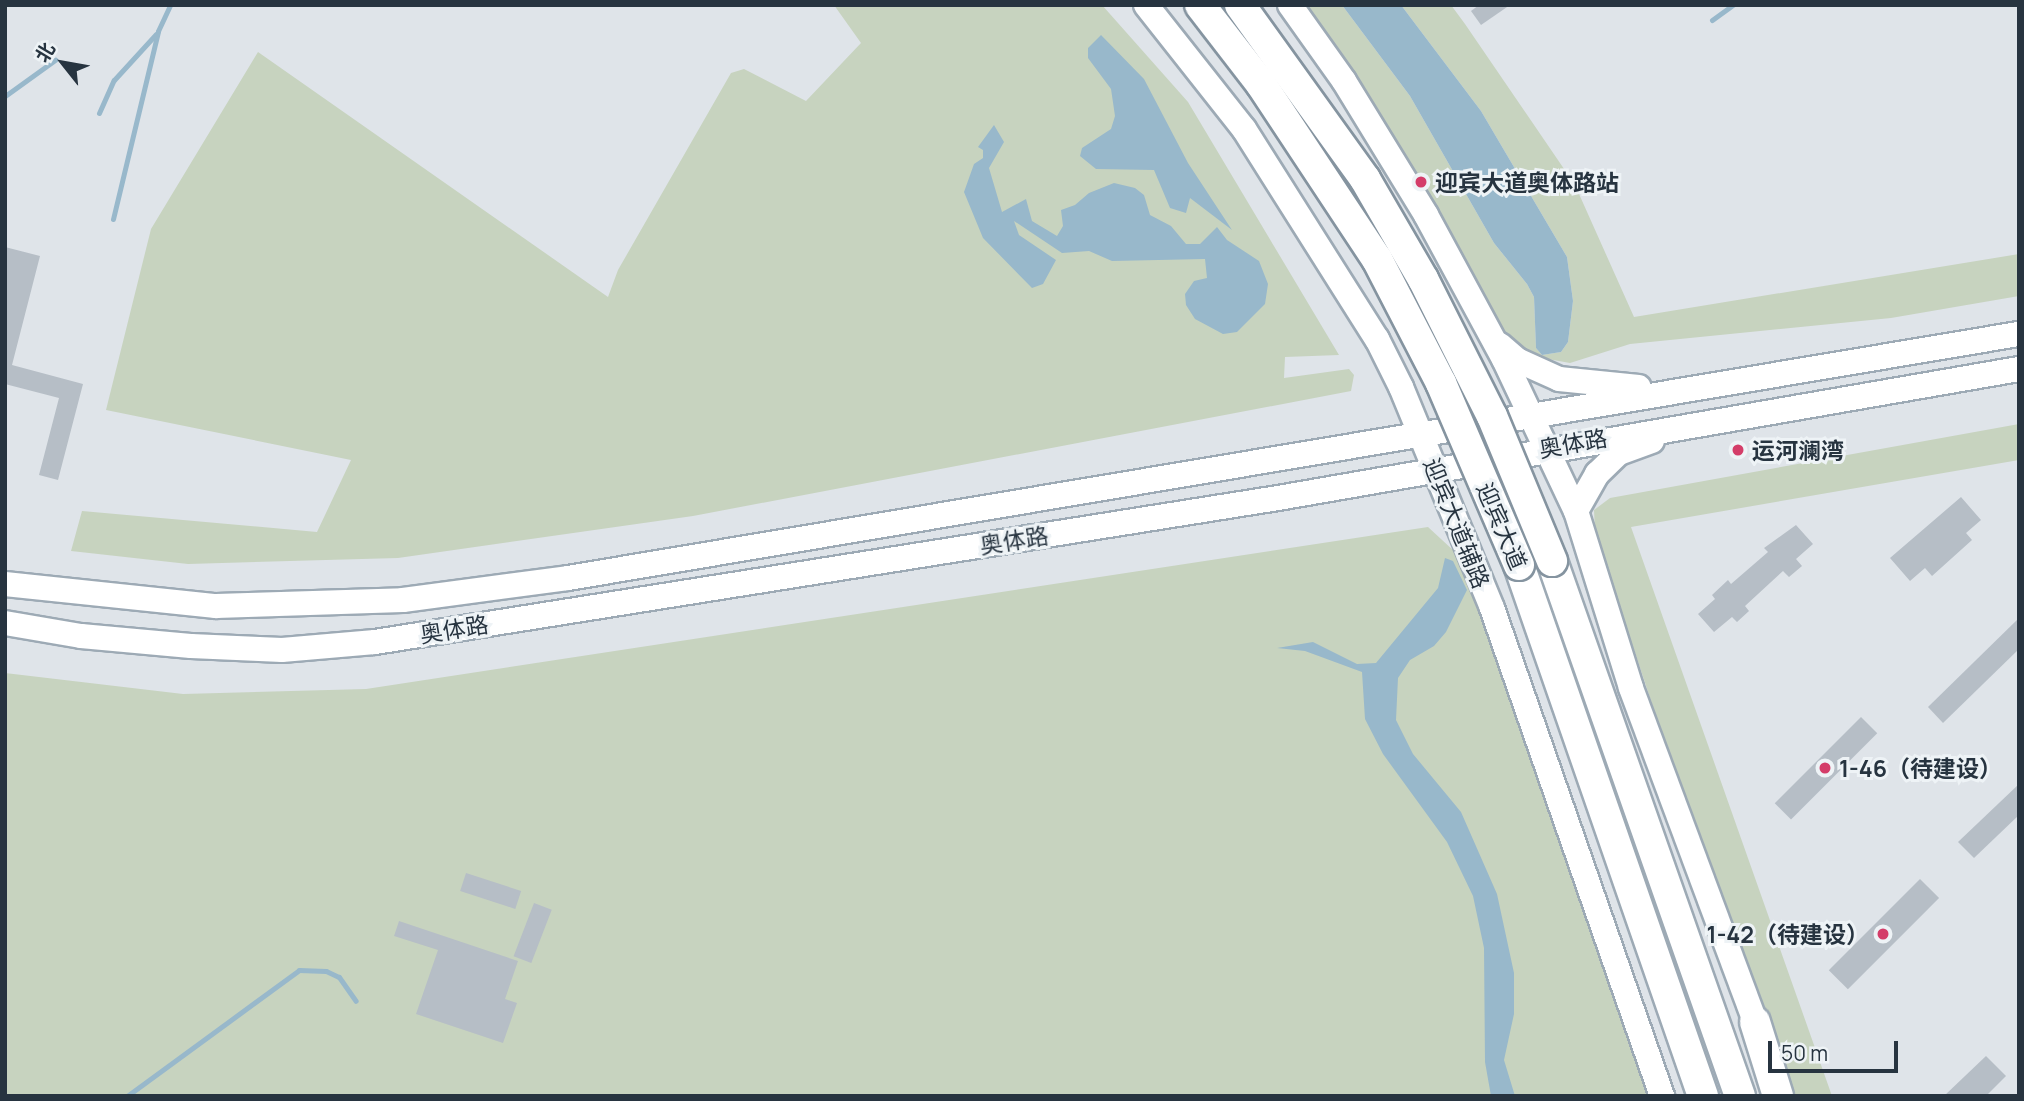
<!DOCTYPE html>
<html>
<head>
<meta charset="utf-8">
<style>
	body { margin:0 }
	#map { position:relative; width:2024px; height:1101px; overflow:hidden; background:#dfe4e9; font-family:Manrope,"Noto Sans SC",sans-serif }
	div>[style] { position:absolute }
	.green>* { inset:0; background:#c7d3bf }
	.water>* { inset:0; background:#98b8cb }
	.stream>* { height:5px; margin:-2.5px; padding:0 2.5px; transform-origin:2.5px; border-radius:2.5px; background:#98b8cb }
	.building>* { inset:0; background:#b6bec6; transform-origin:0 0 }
	.roads { filter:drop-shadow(2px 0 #9daab5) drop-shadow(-2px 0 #9daab5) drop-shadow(0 2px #9daab5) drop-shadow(0 -2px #9daab5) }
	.major>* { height:24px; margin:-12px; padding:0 12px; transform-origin:12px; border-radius:12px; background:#fff }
	.highway>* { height:30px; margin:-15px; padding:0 15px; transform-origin:15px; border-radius:15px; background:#fff }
	.bridges { filter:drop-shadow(2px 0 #8594a0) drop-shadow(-2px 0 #8594a0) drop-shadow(0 2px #8594a0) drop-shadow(0 -2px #8594a0) }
	.highway-bridge>* { height:30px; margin:-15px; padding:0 15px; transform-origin:15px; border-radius:15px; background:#fff }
	.dots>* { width:19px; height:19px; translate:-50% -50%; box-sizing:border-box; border:4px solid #eef3f6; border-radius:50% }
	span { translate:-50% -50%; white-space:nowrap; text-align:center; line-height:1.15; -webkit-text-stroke:6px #eef3f6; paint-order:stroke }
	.poi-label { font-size:23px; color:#273440; font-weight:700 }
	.left { translate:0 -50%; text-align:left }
	.right { translate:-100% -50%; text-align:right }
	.street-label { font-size:23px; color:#273440 }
	.frame { position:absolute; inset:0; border:7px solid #273440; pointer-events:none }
	.north { position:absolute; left:28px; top:28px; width:70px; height:70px; -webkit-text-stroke:5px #eef3f6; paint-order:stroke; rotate:301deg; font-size:19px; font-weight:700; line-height:28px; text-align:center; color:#273440 }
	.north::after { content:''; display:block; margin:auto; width:24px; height:32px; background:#273440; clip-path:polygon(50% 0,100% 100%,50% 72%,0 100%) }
	.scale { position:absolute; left:1768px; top:1041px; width:130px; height:32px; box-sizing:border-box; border:4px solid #273440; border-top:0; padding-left:9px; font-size:21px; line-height:24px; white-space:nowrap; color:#273440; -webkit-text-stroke:5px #eef3f6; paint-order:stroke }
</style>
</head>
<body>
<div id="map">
	<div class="green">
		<i style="clip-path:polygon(834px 5px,1102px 5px,1188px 102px,1339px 355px,1285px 357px,1284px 378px,1349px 369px,1354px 375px,1351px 391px,693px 516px,398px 558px,188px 564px,71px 551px,82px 511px,317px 532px,351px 460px,106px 410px,151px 229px,258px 52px,608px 297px,618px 270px,731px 73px,744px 69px,806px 101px,861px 43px)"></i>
		<i style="clip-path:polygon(1280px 5px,1342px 5px,1410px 96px,1494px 243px,1527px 284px,1534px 297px,1536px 348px,1542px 355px,1561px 352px,1568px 342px,1573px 301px,1567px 257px,1481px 111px,1401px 5px,1451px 5px,1465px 24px,1575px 185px,1634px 317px,2019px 254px,2019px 296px,1891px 318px,1630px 344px,1570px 363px,1531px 356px,1489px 327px,1448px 255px)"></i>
		<i style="clip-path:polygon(2019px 424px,2019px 460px,1631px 527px,1832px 1096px,1782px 1096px,1595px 532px,1594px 510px,1610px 498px)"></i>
		<i style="clip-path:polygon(1428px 527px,1493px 587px,1669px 1096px,5px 1096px,5px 673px,183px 694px,366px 689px)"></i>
	</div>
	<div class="water">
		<i style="clip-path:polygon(1342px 5px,1401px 5px,1481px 111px,1567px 257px,1573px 301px,1568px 342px,1561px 352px,1542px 355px,1536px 348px,1534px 297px,1527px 284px,1494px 243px,1410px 96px)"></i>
		<i style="clip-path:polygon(1101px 35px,1144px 79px,1188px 163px,1232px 230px,1190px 198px,1186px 213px,1170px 208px,1154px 170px,1096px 169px,1080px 156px,1082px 148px,1111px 129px,1115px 116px,1111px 89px,1088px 58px,1088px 48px)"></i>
		<i style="clip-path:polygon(994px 125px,1004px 142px,989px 168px,1002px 212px,1026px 199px,1032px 221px,1057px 236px,1063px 226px,1061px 210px,1075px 205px,1089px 193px,1114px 183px,1135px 188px,1144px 195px,1150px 215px,1171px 226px,1186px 244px,1200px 244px,1217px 227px,1227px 240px,1259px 261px,1268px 284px,1265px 304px,1237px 332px,1223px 334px,1195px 319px,1186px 305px,1185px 294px,1194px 281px,1207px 278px,1205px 259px,1112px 261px,1089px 251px,1062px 253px,1014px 221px,1019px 235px,1056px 260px,1043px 284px,1032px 288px,983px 238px,964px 192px,974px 164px,983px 158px,983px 150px,978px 147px)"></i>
		<i style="clip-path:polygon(1445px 558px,1453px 561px,1467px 590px,1446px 632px,1434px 646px,1410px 660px,1398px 678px,1396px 720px,1413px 754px,1461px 812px,1497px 894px,1514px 973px,1514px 1014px,1504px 1060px,1515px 1096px,1491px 1096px,1485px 1062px,1484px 948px,1473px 896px,1447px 842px,1383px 754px,1365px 719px,1362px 672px,1305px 651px,1277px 648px,1313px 642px,1357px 664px,1376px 663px,1438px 588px)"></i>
	</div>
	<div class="stream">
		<i style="left:1712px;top:20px;width:26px;rotate:-36deg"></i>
		<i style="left:5px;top:96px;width:62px;rotate:-35.8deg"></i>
		<i style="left:99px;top:113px;width:36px;rotate:-66deg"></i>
		<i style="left:114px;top:80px;width:62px;rotate:-47.6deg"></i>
		<i style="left:113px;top:219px;width:193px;rotate:-76.5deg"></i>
		<i style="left:158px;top:31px;width:29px;rotate:-65deg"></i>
		<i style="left:127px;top:1096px;width:213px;rotate:-36.2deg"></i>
		<i style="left:299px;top:970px;width:27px;rotate:2deg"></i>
		<i style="left:326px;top:971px;width:14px;rotate:25deg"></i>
		<i style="left:339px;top:977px;width:29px;rotate:55deg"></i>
	</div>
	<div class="building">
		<i style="clip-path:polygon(1479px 5px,1510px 5px,1481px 25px,1471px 11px)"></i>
		<i style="clip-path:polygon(5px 247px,40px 256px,12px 365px,83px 384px,58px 480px,39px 475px,59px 398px,5px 384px)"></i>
		<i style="clip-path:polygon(1961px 497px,1981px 520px,1966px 533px,1972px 540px,1932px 576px,1925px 568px,1910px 581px,1890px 558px)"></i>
		<i style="clip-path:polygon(1796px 525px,1813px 544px,1796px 559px,1802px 566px,1789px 577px,1783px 571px,1745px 606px,1749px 611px,1737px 622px,1732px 617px,1714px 632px,1698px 614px,1715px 599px,1712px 595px,1728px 580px,1731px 584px,1768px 552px,1764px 548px)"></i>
		<i style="clip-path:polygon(2019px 618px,2019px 649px,1943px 723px,1928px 707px)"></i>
		<i style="left:1861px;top:717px;width:23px;height:122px;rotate:45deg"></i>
		<i style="clip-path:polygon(2019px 784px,2019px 815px,1974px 858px,1958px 842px)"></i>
		<i style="left:466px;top:873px;width:58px;height:19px;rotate:18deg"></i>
		<i style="left:1920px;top:879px;width:27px;height:129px;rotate:45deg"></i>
		<i style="left:534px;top:903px;width:19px;height:57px;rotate:21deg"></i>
		<i style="clip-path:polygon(399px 921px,518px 961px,505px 999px,517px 1003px,503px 1043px,416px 1014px,438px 950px,394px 936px)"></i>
		<i style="clip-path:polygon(1986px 1056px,2006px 1076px,1986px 1096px,1944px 1096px)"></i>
	</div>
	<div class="roads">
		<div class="major">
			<i style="left:1146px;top:5px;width:158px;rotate:51.7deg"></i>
			<i style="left:1244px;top:129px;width:249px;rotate:57.7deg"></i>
			<i style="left:1377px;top:339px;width:54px;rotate:63.4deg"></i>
			<i style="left:1401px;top:387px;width:239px;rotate:67.6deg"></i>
			<i style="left:1492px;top:608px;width:517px;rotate:70.79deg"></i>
			<i style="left:1290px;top:5px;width:93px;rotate:54.6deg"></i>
			<i style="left:1344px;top:81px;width:157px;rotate:58.5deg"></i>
			<i style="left:1426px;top:215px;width:164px;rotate:61.6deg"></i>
			<i style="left:1504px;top:359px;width:168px;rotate:64.7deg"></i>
			<i style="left:1576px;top:511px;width:185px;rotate:72.7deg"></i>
			<i style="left:1631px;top:688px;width:376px;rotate:69.6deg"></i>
			<i style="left:1500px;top:345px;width:23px;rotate:41deg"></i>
			<i style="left:1517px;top:360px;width:46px;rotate:24.3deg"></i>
			<i style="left:1559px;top:379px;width:80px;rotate:5.7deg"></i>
			<i style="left:1576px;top:511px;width:43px;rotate:-60.4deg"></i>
			<i style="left:1597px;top:474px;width:30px;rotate:-44deg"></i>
			<i style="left:1619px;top:453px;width:35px;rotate:-20deg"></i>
			<i style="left:5px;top:584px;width:212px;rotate:6deg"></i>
			<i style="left:216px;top:606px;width:187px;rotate:-1.8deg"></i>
			<i style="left:403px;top:600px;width:166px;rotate:-7.6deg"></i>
			<i style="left:568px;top:578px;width:1471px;rotate:-9.55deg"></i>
			<i style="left:5px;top:623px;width:77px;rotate:9.7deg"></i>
			<i style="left:81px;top:636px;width:110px;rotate:5.2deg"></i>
			<i style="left:191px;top:646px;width:91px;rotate:2.5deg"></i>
			<i style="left:282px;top:650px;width:93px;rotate:-4.9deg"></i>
			<i style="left:375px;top:642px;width:914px;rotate:-9.06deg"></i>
			<i style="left:1278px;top:498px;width:752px;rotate:-9.88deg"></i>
		</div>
		<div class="highway">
			<i style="left:1552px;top:561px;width:567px;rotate:70.64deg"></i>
			<i style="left:1519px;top:565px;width:562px;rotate:70.89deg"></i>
			<i style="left:1755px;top:1022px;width:77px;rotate:72.7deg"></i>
		</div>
	</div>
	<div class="bridges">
		<div class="highway-bridge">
			<i style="left:1200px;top:5px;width:100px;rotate:52.3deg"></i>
			<i style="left:1261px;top:84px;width:210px;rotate:56.5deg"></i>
			<i style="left:1377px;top:259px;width:140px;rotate:62.7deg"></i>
			<i style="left:1441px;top:383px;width:198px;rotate:66.8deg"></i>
			<i style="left:1240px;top:5px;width:214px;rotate:54.3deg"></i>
			<i style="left:1365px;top:179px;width:116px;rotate:59.9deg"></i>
			<i style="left:1423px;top:279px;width:153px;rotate:63.3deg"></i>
			<i style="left:1492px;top:416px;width:157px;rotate:67.5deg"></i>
		</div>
	</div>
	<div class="dots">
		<i style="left:1421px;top:182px;background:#d43d69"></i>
		<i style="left:1738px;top:450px;background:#d43d69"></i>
		<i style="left:1825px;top:768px;background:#d43d69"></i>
		<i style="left:1883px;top:934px;background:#d43d69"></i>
	</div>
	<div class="poi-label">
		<span class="left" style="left:1435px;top:182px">迎宾大道奥体路站</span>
		<span class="left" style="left:1752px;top:450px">运河澜湾</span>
		<span class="left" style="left:1839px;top:768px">1-46（待建设）</span>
		<span class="right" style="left:1869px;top:934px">1-42（待建设）</span>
	</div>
	<div class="street-label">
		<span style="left:1573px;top:443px;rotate:-10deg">奥体路</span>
		<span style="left:1457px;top:523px;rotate:68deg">迎宾大道辅路</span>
		<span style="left:1502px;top:526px;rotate:67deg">迎宾大道</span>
		<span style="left:1014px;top:540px;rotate:-9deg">奥体路</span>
		<span style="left:454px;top:629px;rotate:-9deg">奥体路</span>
	</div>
	<div class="frame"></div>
	<div class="north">北</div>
	<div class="scale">50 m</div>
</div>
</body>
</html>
